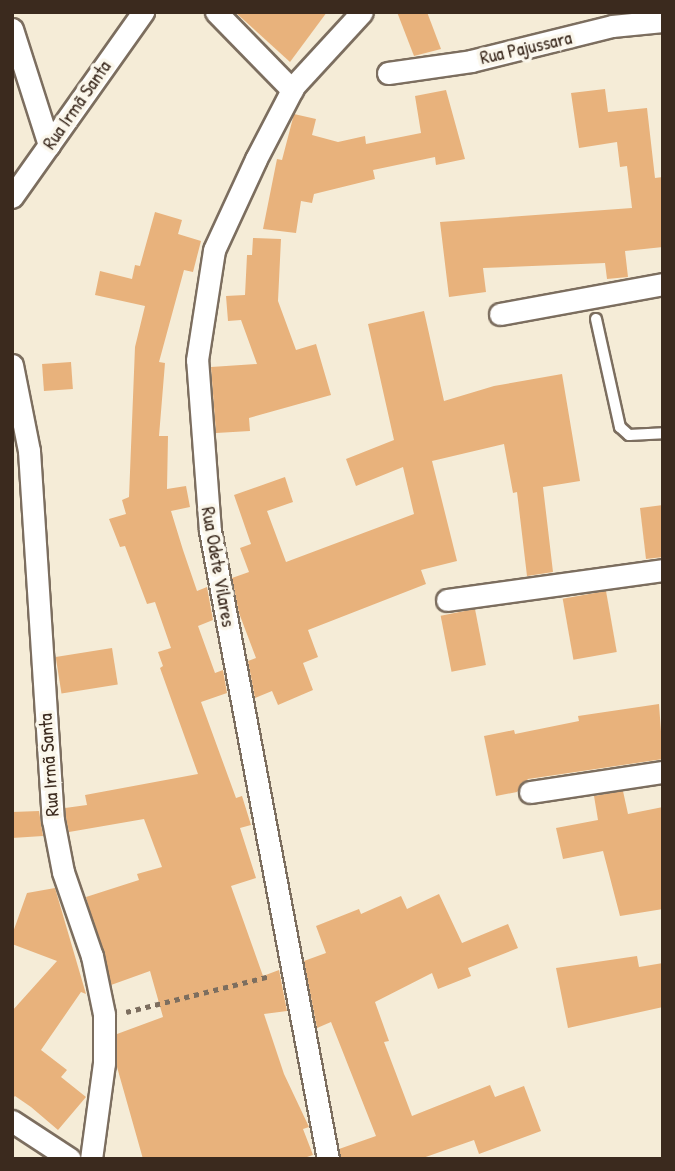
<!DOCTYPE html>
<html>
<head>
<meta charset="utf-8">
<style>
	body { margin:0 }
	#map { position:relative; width:675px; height:1171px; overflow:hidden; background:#f5ecd7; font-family:"Patrick Hand",sans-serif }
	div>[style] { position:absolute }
	.building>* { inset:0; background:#e8b27c; transform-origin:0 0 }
	.path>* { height:4.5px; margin-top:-2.25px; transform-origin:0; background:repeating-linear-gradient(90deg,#7c6e5f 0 5px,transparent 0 10px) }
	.roads { filter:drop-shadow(2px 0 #7c6e5f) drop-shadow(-2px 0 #7c6e5f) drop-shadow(0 2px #7c6e5f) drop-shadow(0 -2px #7c6e5f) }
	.lane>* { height:10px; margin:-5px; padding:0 5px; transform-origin:5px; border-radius:5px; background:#fff }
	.street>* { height:21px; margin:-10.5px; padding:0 10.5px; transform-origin:10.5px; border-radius:10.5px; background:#fff }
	span { translate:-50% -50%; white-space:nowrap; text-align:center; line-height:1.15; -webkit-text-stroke:7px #fbf7ec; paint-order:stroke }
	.street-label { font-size:19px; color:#3b2a1e }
	.frame { position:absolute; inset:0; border:14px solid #3b2a1e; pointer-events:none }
</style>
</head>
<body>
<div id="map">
	<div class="building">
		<i style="clip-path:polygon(235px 12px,327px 12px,290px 62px)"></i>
		<i style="clip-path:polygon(397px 12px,427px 12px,441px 49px,414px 56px)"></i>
		<i style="clip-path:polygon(605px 89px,608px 112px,647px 108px,655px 178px,663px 177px,663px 247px,625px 251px,628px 277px,607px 279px,605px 263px,483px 268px,486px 292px,449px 297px,440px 222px,632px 208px,627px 166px,620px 167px,617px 142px,579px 148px,571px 93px)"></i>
		<i style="clip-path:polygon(446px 90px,465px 159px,436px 165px,435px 157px,373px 170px,375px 179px,314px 194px,312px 203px,301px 201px,296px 233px,263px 229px,277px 159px,282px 160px,294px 114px,316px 119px,312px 135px,338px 142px,365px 136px,366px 144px,421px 133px,415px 96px)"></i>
		<i style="clip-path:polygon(155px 212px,182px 220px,178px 234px,201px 241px,193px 272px,184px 270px,159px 362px,165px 363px,159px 436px,168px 436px,167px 489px,186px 486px,190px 507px,171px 511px,183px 550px,197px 591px,207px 587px,213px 620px,198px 626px,215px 673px,223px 670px,227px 693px,201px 702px,236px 798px,242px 796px,251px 825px,240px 828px,256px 878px,231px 886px,263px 976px,279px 970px,287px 1011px,264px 1014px,284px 1074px,309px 1127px,303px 1129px,313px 1155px,301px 1159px,143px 1159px,117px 1067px,117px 1034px,163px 1017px,150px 971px,111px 985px,86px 897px,139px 880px,137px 874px,162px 867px,144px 819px,69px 832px,66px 818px,65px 808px,87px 805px,85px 795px,198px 774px,160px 668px,163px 666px,158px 652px,171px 648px,155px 602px,147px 604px,125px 546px,120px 547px,109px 519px,126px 514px,122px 500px,129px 497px,135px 347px,145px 306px,95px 295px,100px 271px,132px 279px,135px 265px,140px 266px)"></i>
		<i style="clip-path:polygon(253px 238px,281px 239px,278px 301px,296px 350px,316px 344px,331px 395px,249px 418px,250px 431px,216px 433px,211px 367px,257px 364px,241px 320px,228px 321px,226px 296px,245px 295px,247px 255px,252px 255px)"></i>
		<i style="clip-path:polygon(424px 311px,444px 401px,494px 386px,562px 374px,580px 481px,543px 487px,553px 572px,527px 576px,517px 492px,513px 493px,504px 444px,432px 461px,457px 561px,421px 570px,426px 584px,308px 630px,318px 657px,303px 663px,313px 690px,278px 705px,272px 691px,255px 698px,248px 661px,256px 658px,239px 613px,232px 578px,249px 572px,240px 548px,251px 544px,234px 495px,285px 477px,293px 502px,267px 511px,286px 562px,414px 514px,403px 467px,356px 486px,346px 459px,394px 440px,368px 324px)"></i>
		<i style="left:71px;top:362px;width:27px;height:29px;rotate:86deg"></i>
		<i style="clip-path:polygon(663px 505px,663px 557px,646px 559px,640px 508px)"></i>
		<i style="left:606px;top:591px;width:62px;height:44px;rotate:80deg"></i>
		<i style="left:475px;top:609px;width:57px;height:35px;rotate:79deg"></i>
		<i style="left:112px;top:648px;width:37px;height:57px;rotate:81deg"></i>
		<i style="clip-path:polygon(659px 704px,663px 759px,528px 779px,517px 792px,496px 796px,484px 736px,514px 730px,515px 734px,579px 721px,578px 716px)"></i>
		<i style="clip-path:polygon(623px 791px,628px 814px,663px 807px,663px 909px,620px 916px,603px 851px,563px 859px,556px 828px,598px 820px,594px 796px)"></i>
		<i style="clip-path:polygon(39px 811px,43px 836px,12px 838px,12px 812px)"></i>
		<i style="clip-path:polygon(55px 888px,86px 994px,81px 992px,41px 1050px,67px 1070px,61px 1077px,86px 1097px,58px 1130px,31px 1107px,15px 1096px,12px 1099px,12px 1011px,57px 961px,12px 944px,12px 935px,27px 893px)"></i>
		<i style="clip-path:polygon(439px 894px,462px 943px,508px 924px,518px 948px,468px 968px,471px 976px,438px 989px,432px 973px,375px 1002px,389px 1041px,384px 1042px,412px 1116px,490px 1085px,495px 1097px,524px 1086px,541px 1131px,479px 1154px,474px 1140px,420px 1159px,341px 1159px,339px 1149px,376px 1136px,331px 1022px,317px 1028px,304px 961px,326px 953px,316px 926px,359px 909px,361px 914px,401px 896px,407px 909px)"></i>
		<i style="clip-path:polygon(637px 956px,639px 967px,663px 963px,663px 1007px,568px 1028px,556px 968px)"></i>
	</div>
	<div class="path">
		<i style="left:126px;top:1012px;width:148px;rotate:-14deg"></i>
	</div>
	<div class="roads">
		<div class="lane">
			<i style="left:596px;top:319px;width:111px;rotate:77.5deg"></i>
			<i style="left:620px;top:427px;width:12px;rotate:42deg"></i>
			<i style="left:629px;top:435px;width:34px;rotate:-3deg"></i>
		</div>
		<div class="street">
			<i style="left:216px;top:12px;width:109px;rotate:45.7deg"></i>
			<i style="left:12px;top:29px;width:122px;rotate:72.3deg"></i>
			<i style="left:388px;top:73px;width:84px;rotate:-8.2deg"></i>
			<i style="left:471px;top:61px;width:145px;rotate:-13.9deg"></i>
			<i style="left:612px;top:26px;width:51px;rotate:-5.6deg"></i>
			<i style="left:12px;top:197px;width:227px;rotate:-54.7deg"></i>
			<i style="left:500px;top:314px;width:166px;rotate:-10.4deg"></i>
			<i style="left:12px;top:365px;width:88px;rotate:78.8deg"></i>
			<i style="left:29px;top:451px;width:370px;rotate:86.3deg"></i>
			<i style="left:53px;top:820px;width:53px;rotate:79.1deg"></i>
			<i style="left:63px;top:872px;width:89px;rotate:71deg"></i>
			<i style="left:92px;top:956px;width:59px;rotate:78.3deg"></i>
			<i style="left:104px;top:1014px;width:49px;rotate:90deg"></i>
			<i style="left:104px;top:1063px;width:97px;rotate:97.7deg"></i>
			<i style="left:447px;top:600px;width:218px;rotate:-7.9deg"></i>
			<i style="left:530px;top:792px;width:134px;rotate:-8.6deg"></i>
			<i style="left:12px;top:1121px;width:69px;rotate:33.2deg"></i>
			<i style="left:328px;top:1159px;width:639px;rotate:-100.64deg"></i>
			<i style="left:210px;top:531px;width:171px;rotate:-94.3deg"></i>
			<i style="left:197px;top:360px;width:111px;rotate:-81.2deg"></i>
			<i style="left:214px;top:250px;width:100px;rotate:-65.2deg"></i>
			<i style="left:256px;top:159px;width:82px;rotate:-62.5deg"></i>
			<i style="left:294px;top:86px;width:100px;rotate:-47.4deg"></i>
		</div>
	</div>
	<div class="street-label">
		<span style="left:526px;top:48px;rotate:-13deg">Rua Pajussara</span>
		<span style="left:77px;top:105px;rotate:-55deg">Rua Irmã Santa</span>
		<span style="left:218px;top:567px;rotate:80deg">Rua Odete Vilares</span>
		<span style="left:49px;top:765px;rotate:-94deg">Rua Irmã Santa</span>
	</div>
	<div class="frame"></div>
</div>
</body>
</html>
